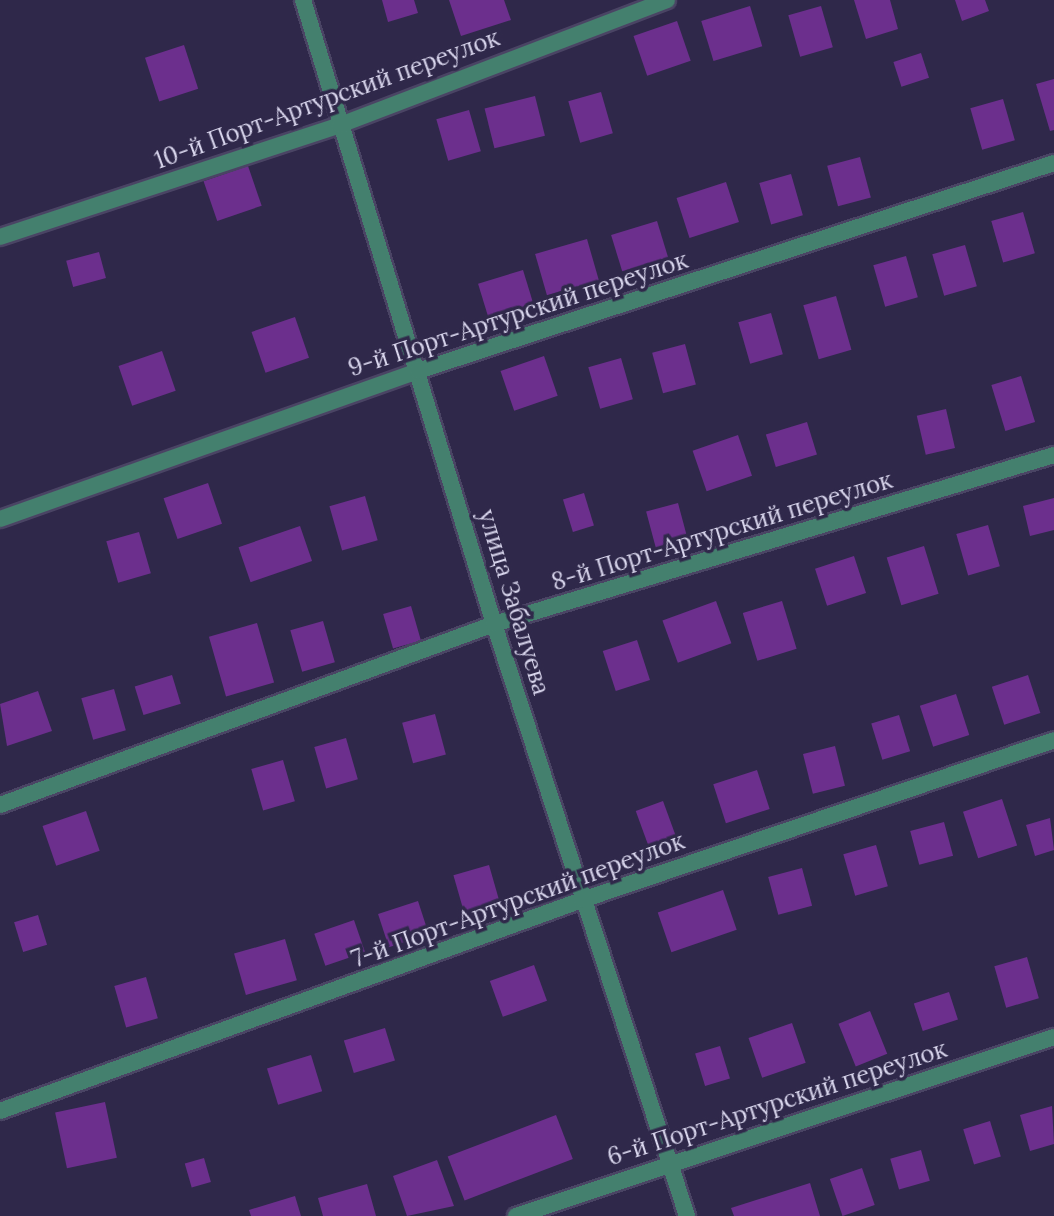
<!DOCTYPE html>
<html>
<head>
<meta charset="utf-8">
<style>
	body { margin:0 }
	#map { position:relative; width:1054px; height:1216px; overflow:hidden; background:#2f284a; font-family:Lora,serif }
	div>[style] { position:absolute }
	.building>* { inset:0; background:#6c2f8d; transform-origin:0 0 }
	.roads { filter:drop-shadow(2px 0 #4a4464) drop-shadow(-2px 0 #4a4464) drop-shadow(0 2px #4a4464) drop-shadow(0 -2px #4a4464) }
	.street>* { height:16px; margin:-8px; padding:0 8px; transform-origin:8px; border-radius:8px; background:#44806e }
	span { translate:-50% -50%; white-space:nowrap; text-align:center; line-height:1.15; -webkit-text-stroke:7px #2f284a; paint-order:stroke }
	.street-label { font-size:24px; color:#d8d5ec }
</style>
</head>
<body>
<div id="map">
	<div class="building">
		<i style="clip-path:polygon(382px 0,414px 0,418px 13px,388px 22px)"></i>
		<i style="clip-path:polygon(449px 0,504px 0,511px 20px,461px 36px)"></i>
		<i style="clip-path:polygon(854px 0,890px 0,898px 29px,866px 39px)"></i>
		<i style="clip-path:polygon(955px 0,985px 0,989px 11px,962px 21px)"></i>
		<i style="left:750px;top:6px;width:42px;height:51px;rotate:73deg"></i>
		<i style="left:821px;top:6px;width:43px;height:34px;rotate:74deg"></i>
		<i style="left:677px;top:21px;width:42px;height:46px;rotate:71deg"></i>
		<i style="left:184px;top:45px;width:46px;height:41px;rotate:72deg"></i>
		<i style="left:921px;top:53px;width:26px;height:29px;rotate:72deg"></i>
		<i style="clip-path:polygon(1054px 79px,1054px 130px,1050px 131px,1036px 84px)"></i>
		<i style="left:601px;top:92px;width:43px;height:34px;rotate:74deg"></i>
		<i style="left:535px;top:96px;width:41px;height:52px;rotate:76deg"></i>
		<i style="left:1003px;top:99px;width:43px;height:34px;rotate:74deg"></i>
		<i style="left:469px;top:110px;width:43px;height:34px;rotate:74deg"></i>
		<i style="left:860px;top:157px;width:42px;height:34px;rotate:75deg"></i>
		<i style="left:248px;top:166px;width:42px;height:47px;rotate:71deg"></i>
		<i style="left:791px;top:174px;width:43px;height:33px;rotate:74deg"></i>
		<i style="left:726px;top:182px;width:42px;height:52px;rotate:72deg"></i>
		<i style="left:1023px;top:212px;width:43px;height:33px;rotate:74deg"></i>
		<i style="left:657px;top:221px;width:38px;height:48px;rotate:73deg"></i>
		<i style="left:587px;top:239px;width:43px;height:54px;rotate:74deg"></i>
		<i style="left:965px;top:245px;width:43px;height:34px;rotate:74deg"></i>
		<i style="left:99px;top:252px;width:27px;height:34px;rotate:75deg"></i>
		<i style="left:906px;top:256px;width:43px;height:34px;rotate:74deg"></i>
		<i style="left:523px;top:270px;width:38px;height:47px;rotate:73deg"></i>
		<i style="left:836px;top:296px;width:56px;height:34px;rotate:74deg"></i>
		<i style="left:771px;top:313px;width:43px;height:34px;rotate:74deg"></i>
		<i style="left:295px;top:317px;width:43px;height:46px;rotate:71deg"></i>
		<i style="left:685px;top:344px;width:42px;height:34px;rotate:75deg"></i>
		<i style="left:162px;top:351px;width:42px;height:46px;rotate:71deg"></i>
		<i style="left:544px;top:356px;width:42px;height:46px;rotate:71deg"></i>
		<i style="left:621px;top:358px;width:43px;height:34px;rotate:74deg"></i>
		<i style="left:1021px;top:376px;width:48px;height:31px;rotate:73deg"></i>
		<i style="left:946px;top:409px;width:40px;height:30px;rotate:77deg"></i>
		<i style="left:807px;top:422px;width:34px;height:43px;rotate:73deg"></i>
		<i style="left:738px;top:435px;width:43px;height:48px;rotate:71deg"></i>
		<i style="left:208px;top:483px;width:43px;height:47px;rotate:71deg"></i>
		<i style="left:584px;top:493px;width:34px;height:22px;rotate:73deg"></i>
		<i style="left:365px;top:496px;width:46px;height:37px;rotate:74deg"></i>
		<i style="clip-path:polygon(1054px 498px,1054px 530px,1030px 536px,1023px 506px)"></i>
		<i style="left:678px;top:503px;width:38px;height:33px;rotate:75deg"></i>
		<i style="left:988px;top:525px;width:43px;height:33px;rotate:74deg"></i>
		<i style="left:300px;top:526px;width:37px;height:65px;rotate:71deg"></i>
		<i style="left:139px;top:532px;width:43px;height:34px;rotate:74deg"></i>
		<i style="left:924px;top:546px;width:50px;height:39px;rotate:73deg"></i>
		<i style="left:854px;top:556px;width:39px;height:41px;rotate:72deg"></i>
		<i style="left:716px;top:601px;width:45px;height:57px;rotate:70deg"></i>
		<i style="left:782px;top:601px;width:50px;height:41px;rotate:73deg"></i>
		<i style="left:411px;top:606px;width:36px;height:29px;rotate:74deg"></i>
		<i style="left:323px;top:621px;width:43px;height:34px;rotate:74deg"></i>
		<i style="left:257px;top:623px;width:62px;height:50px;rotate:74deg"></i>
		<i style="left:637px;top:640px;width:42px;height:36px;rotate:72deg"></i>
		<i style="left:172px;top:675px;width:30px;height:39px;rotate:73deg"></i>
		<i style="left:1028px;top:675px;width:40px;height:38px;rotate:72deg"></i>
		<i style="left:114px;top:689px;width:43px;height:34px;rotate:74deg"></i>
		<i style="clip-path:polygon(38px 691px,52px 731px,7px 746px,0 704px)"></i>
		<i style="left:956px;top:694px;width:43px;height:38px;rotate:72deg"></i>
		<i style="left:435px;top:714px;width:42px;height:34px;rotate:75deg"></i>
		<i style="left:899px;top:715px;width:38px;height:29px;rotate:73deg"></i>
		<i style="left:346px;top:738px;width:43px;height:33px;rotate:74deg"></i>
		<i style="left:835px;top:746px;width:41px;height:33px;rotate:76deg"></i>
		<i style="left:283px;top:760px;width:43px;height:33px;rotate:74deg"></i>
		<i style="left:757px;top:770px;width:41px;height:46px;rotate:72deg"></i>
		<i style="left:1002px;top:799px;width:49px;height:41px;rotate:72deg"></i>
		<i style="left:663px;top:801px;width:44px;height:29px;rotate:70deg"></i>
		<i style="left:86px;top:811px;width:42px;height:46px;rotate:71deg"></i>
		<i style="clip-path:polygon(1050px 818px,1054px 850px,1035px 856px,1026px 825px)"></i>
		<i style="left:944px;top:822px;width:35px;height:35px;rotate:75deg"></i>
		<i style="left:876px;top:845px;width:43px;height:34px;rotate:74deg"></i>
		<i style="left:489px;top:865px;width:46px;height:37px;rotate:74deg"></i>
		<i style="left:802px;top:868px;width:39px;height:35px;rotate:75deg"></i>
		<i style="left:723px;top:890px;width:42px;height:69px;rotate:71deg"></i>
		<i style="left:418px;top:901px;width:35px;height:42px;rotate:72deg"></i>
		<i style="left:38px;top:915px;width:31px;height:25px;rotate:73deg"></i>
		<i style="left:354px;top:920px;width:34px;height:42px;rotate:71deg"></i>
		<i style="left:285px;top:939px;width:43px;height:53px;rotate:74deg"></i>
		<i style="left:1027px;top:957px;width:43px;height:34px;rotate:74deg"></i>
		<i style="left:534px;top:965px;width:38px;height:47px;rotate:70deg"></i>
		<i style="left:146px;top:977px;width:43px;height:33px;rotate:74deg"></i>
		<i style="left:949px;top:992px;width:29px;height:37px;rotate:72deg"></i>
		<i style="left:870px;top:1011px;width:46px;height:34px;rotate:68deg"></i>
		<i style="left:792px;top:1023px;width:42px;height:46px;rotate:71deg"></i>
		<i style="left:385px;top:1028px;width:34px;height:43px;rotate:73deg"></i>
		<i style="left:720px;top:1046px;width:34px;height:26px;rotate:73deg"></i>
		<i style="left:311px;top:1055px;width:38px;height:46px;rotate:73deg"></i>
		<i style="left:105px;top:1102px;width:57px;height:51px;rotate:78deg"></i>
		<i style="clip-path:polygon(1052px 1106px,1054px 1144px,1030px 1151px,1020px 1115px)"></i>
		<i style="left:556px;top:1115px;width:47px;height:116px;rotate:69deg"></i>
		<i style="left:990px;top:1121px;width:37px;height:28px;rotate:73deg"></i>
		<i style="left:921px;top:1150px;width:32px;height:32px;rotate:74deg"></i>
		<i style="left:204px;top:1158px;width:25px;height:20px;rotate:74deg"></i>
		<i style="clip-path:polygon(437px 1160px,454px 1206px,407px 1216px,393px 1176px)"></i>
		<i style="left:862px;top:1168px;width:39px;height:34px;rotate:71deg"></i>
		<i style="clip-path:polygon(810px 1183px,820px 1216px,734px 1216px,731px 1208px)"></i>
		<i style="clip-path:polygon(367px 1184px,376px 1216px,323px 1216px,318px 1198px)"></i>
		<i style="clip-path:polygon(295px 1196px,301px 1216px,251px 1216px,249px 1210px)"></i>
	</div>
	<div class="roads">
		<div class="street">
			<i style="left:303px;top:0;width:653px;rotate:72.98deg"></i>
			<i style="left:494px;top:624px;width:623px;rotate:71.94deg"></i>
			<i style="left:0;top:237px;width:358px;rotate:-18.2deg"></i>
			<i style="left:340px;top:125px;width:350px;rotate:-20.9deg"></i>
			<i style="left:0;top:519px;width:443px;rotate:-19.5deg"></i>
			<i style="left:418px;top:371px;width:669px;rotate:-18.11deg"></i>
			<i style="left:0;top:805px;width:526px;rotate:-20.12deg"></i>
			<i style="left:494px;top:624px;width:585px;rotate:-16.79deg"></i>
			<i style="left:0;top:1111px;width:619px;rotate:-19.93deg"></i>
			<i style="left:582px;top:900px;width:498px;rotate:-18.7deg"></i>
			<i style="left:516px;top:1216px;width:567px;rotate:-18.4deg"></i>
		</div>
	</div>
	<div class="street-label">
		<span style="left:327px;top:99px;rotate:-20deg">10-й Порт-Артурский переулок</span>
		<span style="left:518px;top:314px;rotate:-18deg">9-й Порт-Артурский переулок</span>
		<span style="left:722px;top:531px;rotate:-17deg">8-й Порт-Артурский переулок</span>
		<span style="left:514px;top:602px;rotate:73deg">улица Забалуева</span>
		<span style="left:518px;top:900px;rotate:-20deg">7-й Порт-Артурский переулок</span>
		<span style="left:777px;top:1103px;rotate:-18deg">6-й Порт-Артурский переулок</span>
	</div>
</div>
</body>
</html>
